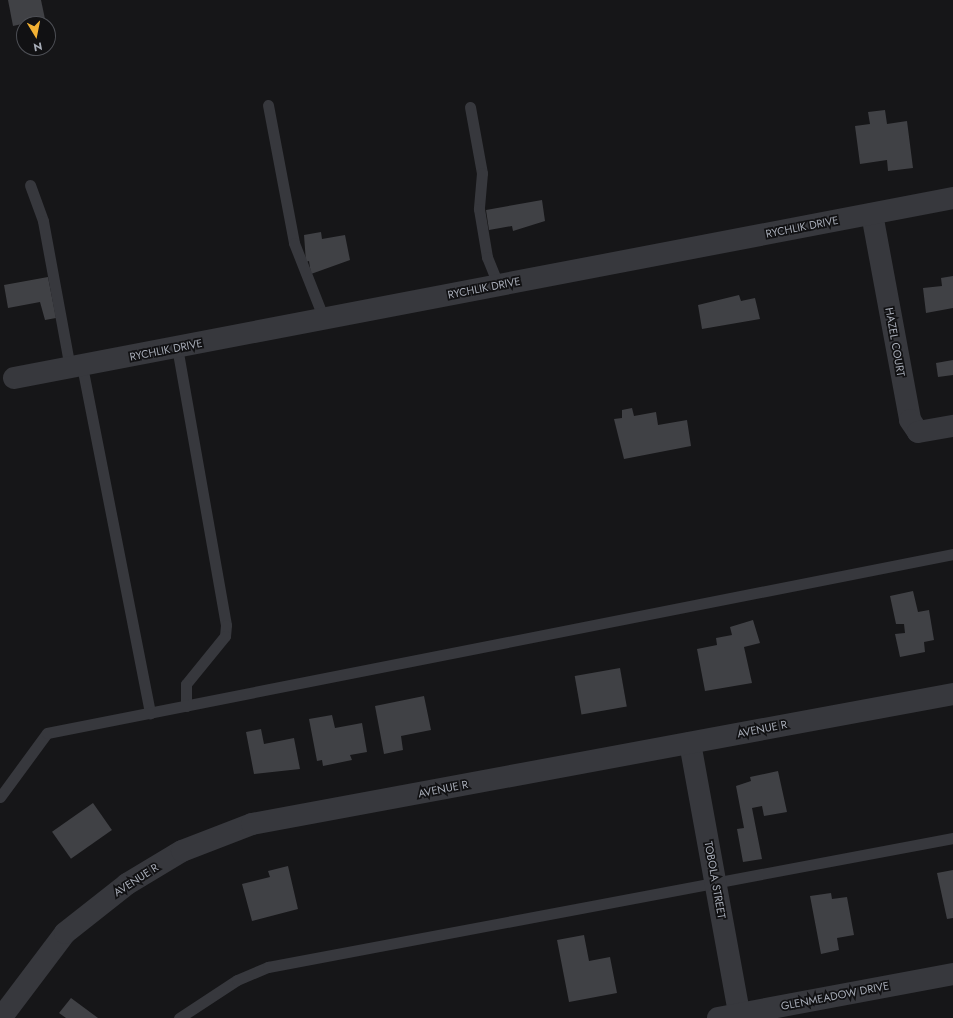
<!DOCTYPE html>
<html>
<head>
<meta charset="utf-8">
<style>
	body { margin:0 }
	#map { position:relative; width:953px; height:1018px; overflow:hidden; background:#161618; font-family:Jost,sans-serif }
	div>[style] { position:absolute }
	.building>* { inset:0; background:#404145; transform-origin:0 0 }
	.service>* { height:11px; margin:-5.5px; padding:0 5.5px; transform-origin:5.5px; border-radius:5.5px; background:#37383d }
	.minor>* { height:22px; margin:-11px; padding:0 11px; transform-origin:11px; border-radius:11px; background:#37383d }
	span { translate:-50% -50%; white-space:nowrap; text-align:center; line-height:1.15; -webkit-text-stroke:3.5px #111113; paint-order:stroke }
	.street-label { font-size:11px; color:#a8adb8 }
	.north { position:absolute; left:16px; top:16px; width:40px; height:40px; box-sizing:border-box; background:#111113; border:1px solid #4d4f55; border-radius:50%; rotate:170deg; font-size:11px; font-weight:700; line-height:16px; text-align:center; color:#a8adb8 }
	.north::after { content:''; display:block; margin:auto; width:14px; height:18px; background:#f2b134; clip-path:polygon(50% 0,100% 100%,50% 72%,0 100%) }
</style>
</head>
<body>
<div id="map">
	<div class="building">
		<i style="clip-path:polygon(8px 0,41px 0,45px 19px,13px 26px)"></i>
		<i style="clip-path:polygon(885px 110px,887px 124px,907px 121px,913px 168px,888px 171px,887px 160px,860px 164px,855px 126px,870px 124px,868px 112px)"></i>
		<i style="clip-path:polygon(542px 200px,545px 221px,513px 231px,512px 226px,489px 230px,486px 210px)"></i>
		<i style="clip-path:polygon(321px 232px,322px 239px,345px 235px,350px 260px,311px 274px,309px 261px,306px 262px,304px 235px)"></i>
		<i style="clip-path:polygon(953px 276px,953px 308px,926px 313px,923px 288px,942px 286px,941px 278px)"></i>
		<i style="clip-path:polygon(48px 277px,56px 318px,45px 320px,40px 302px,8px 308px,4px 285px)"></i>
		<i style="clip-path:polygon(739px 295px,741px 301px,755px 298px,760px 319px,702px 329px,698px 305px)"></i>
		<i style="clip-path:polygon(953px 360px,953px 375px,938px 377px,936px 363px)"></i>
		<i style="clip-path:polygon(632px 408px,634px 416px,656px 412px,658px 425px,687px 420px,691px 446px,624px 459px,614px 419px,622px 418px,622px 410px)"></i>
		<i style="clip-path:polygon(913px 591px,918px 612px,929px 610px,934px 640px,924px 642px,925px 652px,900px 657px,895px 634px,905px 633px,904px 624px,896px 624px,890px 596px)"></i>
		<i style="clip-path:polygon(753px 620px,760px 643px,744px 647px,752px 683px,705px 691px,697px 649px,717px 645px,716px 638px,732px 635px,730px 627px)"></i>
		<i style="left:620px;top:668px;width:39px;height:46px;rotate:80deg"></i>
		<i style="clip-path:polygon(424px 696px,431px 730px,401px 736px,403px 750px,384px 754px,375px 706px)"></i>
		<i style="clip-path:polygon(332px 715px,335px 728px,362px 723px,367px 752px,350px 755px,352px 760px,323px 766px,322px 760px,317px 761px,309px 719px)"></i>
		<i style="clip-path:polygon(261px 729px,264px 744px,294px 738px,300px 769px,254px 774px,246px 732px)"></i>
		<i style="clip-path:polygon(778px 771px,787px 812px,764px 816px,762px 806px,752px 808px,762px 859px,743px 862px,737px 829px,744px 828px,736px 786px,751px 781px,750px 777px)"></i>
		<i style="left:93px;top:803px;width:33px;height:50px;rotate:55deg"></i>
		<i style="clip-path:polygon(288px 866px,298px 909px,252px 921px,242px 884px,270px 877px,268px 871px)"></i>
		<i style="clip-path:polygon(953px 870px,953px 918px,947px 919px,937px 873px)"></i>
		<i style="clip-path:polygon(831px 893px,832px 899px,847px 897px,854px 935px,837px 938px,839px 950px,821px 954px,810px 896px)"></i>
		<i style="clip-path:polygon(584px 935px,589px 961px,610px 957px,617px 993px,569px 1002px,557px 940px)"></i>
		<i style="clip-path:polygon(71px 998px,98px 1018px,66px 1018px,59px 1013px)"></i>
	</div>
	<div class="service">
		<i style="left:268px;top:105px;width:140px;rotate:79.3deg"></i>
		<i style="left:294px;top:243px;width:82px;rotate:68.5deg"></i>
		<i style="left:470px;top:107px;width:67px;rotate:79.7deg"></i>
		<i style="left:482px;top:173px;width:36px;rotate:95deg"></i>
		<i style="left:479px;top:209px;width:49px;rotate:80.5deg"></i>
		<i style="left:487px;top:257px;width:31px;rotate:68deg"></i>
		<i style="left:30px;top:185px;width:38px;rotate:70deg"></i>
		<i style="left:43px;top:221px;width:149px;rotate:79.6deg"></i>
		<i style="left:177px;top:347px;width:282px;rotate:80deg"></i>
		<i style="left:226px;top:625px;width:11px;rotate:95deg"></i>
		<i style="left:225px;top:636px;width:62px;rotate:129.1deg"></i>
		<i style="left:186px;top:684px;width:22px;rotate:90deg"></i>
		<i style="left:82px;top:366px;width:354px;rotate:78.9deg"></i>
		<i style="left:0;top:797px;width:79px;rotate:-53.7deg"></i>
		<i style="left:47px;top:733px;width:924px;rotate:-11.18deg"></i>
		<i style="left:179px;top:1018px;width:69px;rotate:-33.2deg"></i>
		<i style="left:237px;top:980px;width:34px;rotate:-23deg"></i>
		<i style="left:268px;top:967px;width:697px;rotate:-10.67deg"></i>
	</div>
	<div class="minor">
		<i style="left:872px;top:214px;width:209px;rotate:79.5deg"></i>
		<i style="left:910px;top:420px;width:14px;rotate:56deg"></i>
		<i style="left:918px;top:432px;width:36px;rotate:-10deg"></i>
		<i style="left:14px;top:378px;width:956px;rotate:-10.85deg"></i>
		<i style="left:690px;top:743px;width:280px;rotate:79.7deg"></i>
		<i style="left:1px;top:1018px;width:106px;rotate:-53deg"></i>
		<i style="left:65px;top:933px;width:79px;rotate:-38.3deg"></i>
		<i style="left:127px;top:884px;width:64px;rotate:-31deg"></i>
		<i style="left:182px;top:851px;width:75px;rotate:-21.1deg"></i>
		<i style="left:252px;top:824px;width:713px;rotate:-10.51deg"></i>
		<i style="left:718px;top:1018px;width:239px;rotate:-10.6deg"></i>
	</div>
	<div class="street-label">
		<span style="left:802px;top:227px;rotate:-11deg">RYCHLIK DRIVE</span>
		<span style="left:484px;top:288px;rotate:-11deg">RYCHLIK DRIVE</span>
		<span style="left:895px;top:342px;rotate:80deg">HAZEL COURT</span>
		<span style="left:166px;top:350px;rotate:-11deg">RYCHLIK DRIVE</span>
		<span style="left:762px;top:729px;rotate:-11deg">AVENUE R</span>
		<span style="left:443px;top:789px;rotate:-11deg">AVENUE R</span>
		<span style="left:136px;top:880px;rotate:-33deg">AVENUE R</span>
		<span style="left:715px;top:880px;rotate:80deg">TOBOLA STREET</span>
		<span style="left:835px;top:996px;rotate:-11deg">GLENMEADOW DRIVE</span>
	</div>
	<div class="north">N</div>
</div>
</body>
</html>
